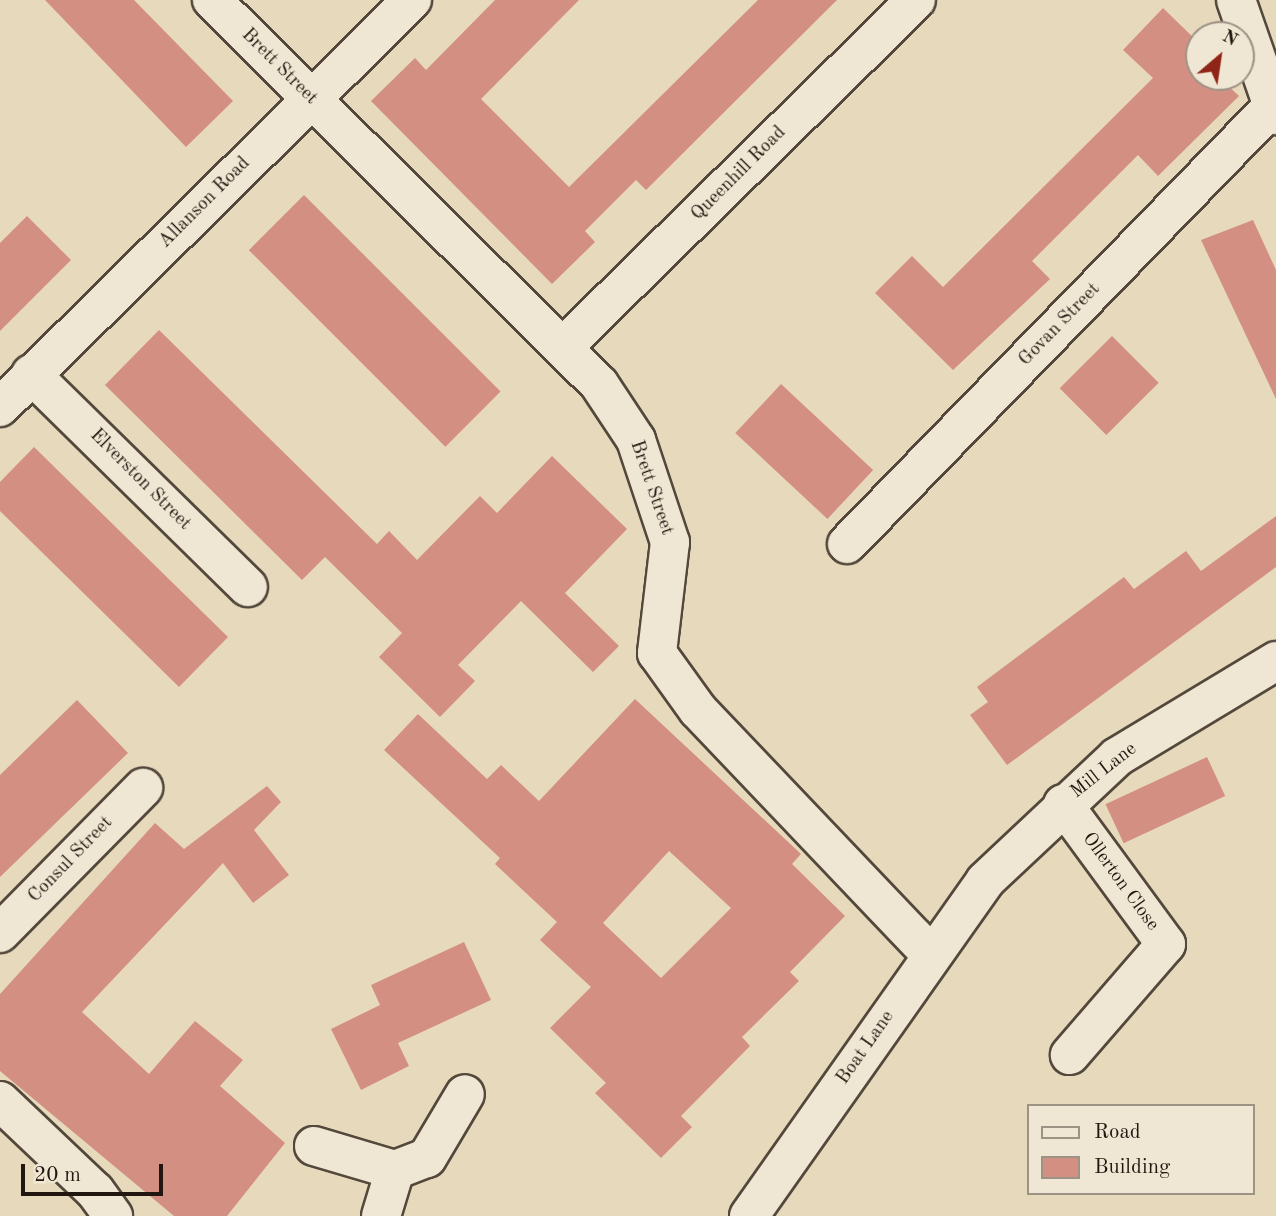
<!DOCTYPE html>
<html>
<head>
<meta charset="utf-8">
<style>
	body { margin:0 }
	#map { position:relative; width:1276px; height:1216px; overflow:hidden; background:#e7d9bc; font-family:"Old Standard TT",serif }
	div>[style] { position:absolute }
	.building>* { inset:0; background:#d48f83; transform-origin:0 0 }
	.roads { filter:drop-shadow(2px 0 #53483b) drop-shadow(-2px 0 #53483b) drop-shadow(0 2px #53483b) drop-shadow(0 -2px #53483b) }
	.street>* { height:38px; margin:-19px; padding:0 19px; transform-origin:19px; border-radius:19px; background:#efe6d3 }
	.secondary>* { height:38px; margin:-19px; padding:0 19px; transform-origin:19px; border-radius:19px; background:#efe6d3 }
	span { translate:-50% -50%; white-space:nowrap; text-align:center; line-height:1.15; -webkit-text-stroke:5px #efe6d3; paint-order:stroke }
	.street-label { font-size:19px; color:#221710 }
	.legend { position:absolute; left:1027px; top:1104px; width:228px; height:91px; box-sizing:border-box; background:#efe6d3; border:2px solid #9d9385; margin:0; padding:9px 12px; list-style:none; font-size:21px; color:#221710 }
	.legend li { display:flex; align-items:center; gap:14px; height:35px }
	.legend b { width:35px; border:2px solid #9d9385 }
	.north { position:absolute; left:1185px; top:21px; width:70px; height:70px; box-sizing:border-box; background:#efe6d3; border:2px solid #9d9385; border-radius:50%; rotate:29deg; font-size:19px; font-weight:700; line-height:28px; text-align:center; color:#221710 }
	.north::after { content:''; display:block; margin:auto; width:24px; height:32px; background:#8f2418; clip-path:polygon(50% 0,100% 100%,50% 72%,0 100%) }
	.scale { position:absolute; left:21px; top:1164px; width:142px; height:32px; box-sizing:border-box; border:4px solid #221710; border-top:0; padding-left:9px; font-size:21px; line-height:24px; white-space:nowrap; color:#221710; -webkit-text-stroke:5px #efe6d3; paint-order:stroke }
</style>
</head>
<body>
<div id="map">
	<div class="building">
		<i style="clip-path:polygon(45px 0,134px 0,233px 101px,186px 147px)"></i>
		<i style="clip-path:polygon(495px 0,579px 0,481px 99px,569px 187px,758px 0,837px 0,646px 190px,636px 180px,585px 231px,595px 242px,552px 284px,371px 101px,415px 58px,426px 70px)"></i>
		<i style="clip-path:polygon(1163px 8px,1199px 43px,1199px 77px,1219px 77px,1239px 96px,1158px 176px,1138px 155px,1032px 261px,1050px 279px,953px 370px,875px 293px,912px 256px,943px 287px,1153px 78px,1123px 50px)"></i>
		<i style="left:304px;top:195px;width:278px;height:78px;rotate:45deg"></i>
		<i style="clip-path:polygon(27px 216px,71px 260px,0 331px,0 243px)"></i>
		<i style="clip-path:polygon(1253px 220px,1276px 270px,1276px 399px,1201px 240px)"></i>
		<i style="clip-path:polygon(159px 330px,377px 544px,389px 531px,417px 560px,480px 496px,497px 513px,552px 456px,627px 529px,565px 593px,619px 646px,593px 672px,521px 601px,458px 665px,475px 681px,440px 717px,379px 657px,402px 633px,325px 557px,302px 580px,105px 385px)"></i>
		<i style="left:1112px;top:336px;width:66px;height:74px;rotate:45deg"></i>
		<i style="left:781px;top:384px;width:126px;height:67px;rotate:43deg"></i>
		<i style="clip-path:polygon(34px 447px,228px 637px,179px 687px,0 511px,0 482px)"></i>
		<i style="clip-path:polygon(1276px 516px,1276px 567px,1007px 765px,970px 715px,988px 702px,977px 687px,1124px 577px,1134px 589px,1186px 551px,1201px 571px)"></i>
		<i style="clip-path:polygon(evenodd,635px 699px,801px 854px,792px 864px,845px 916px,790px 972px,799px 981px,742px 1037px,750px 1046px,681px 1116px,692px 1127px,661px 1158px,595px 1093px,606px 1083px,550px 1028px,591px 987px,540px 940px,557px 922px,495px 864px,500px 858px,384px 750px,418px 714px,487px 779px,501px 765px,539px 801px,635px 699px,669px 851px,731px 908px,661px 978px,603px 923px,669px 851px)"></i>
		<i style="clip-path:polygon(77px 700px,128px 753px,0 877px,0 775px)"></i>
		<i style="left:1207px;top:757px;width:43px;height:112px;rotate:65deg"></i>
		<i style="clip-path:polygon(267px 786px,281px 802px,254px 830px,289px 875px,253px 903px,223px 863px,82px 1012px,149px 1074px,195px 1021px,243px 1060px,220px 1086px,285px 1143px,227px 1216px,174px 1216px,0 1071px,0 994px,155px 823px,184px 849px)"></i>
		<i style="clip-path:polygon(464px 942px,491px 1000px,398px 1043px,409px 1066px,361px 1090px,331px 1029px,380px 1005px,371px 985px)"></i>
	</div>
	<div class="roads">
		<div class="street">
			<i style="left:212px;top:0;width:545px;rotate:44.78deg"></i>
			<i style="left:599px;top:384px;width:67px;rotate:56.5deg"></i>
			<i style="left:636px;top:440px;width:108px;rotate:71.6deg"></i>
			<i style="left:670px;top:542px;width:112px;rotate:96.7deg"></i>
			<i style="left:657px;top:653px;width:70px;rotate:54.3deg"></i>
			<i style="left:698px;top:710px;width:338px;rotate:46.4deg"></i>
			<i style="left:1236px;top:0;width:122px;rotate:70.8deg"></i>
			<i style="left:562px;top:348px;width:496px;rotate:-44.5deg"></i>
			<i style="left:31px;top:374px;width:304px;rotate:44.5deg"></i>
			<i style="left:0;top:407px;width:579px;rotate:-44.65deg"></i>
			<i style="left:847px;top:544px;width:610px;rotate:-45.8deg"></i>
			<i style="left:1063px;top:804px;width:174px;rotate:53.7deg"></i>
			<i style="left:1166px;top:944px;width:147px;rotate:130.9deg"></i>
			<i style="left:0;top:933px;width:204px;rotate:-45.4deg"></i>
			<i style="left:314px;top:1146px;width:84px;rotate:16.5deg"></i>
			<i style="left:395px;top:1170px;width:34px;rotate:-21deg"></i>
			<i style="left:427px;top:1158px;width:74px;rotate:-59.3deg"></i>
			<i style="left:381px;top:1216px;width:48px;rotate:-73.1deg"></i>
			<i style="left:749px;top:1216px;width:410px;rotate:-54.8deg"></i>
			<i style="left:985px;top:881px;width:181px;rotate:-43.2deg"></i>
			<i style="left:1117px;top:757px;width:186px;rotate:-31.1deg"></i>
		</div>
		<div class="secondary">
			<i style="left:0;top:1101px;width:131px;rotate:43.5deg"></i>
			<i style="left:95px;top:1191px;width:31px;rotate:54deg"></i>
		</div>
	</div>
	<div class="street-label">
		<span style="left:279px;top:67px;rotate:45deg">Brett Street</span>
		<span style="left:739px;top:174px;rotate:-45deg">Queenhill Road</span>
		<span style="left:205px;top:203px;rotate:-45deg">Allanson Road</span>
		<span style="left:1060px;top:325px;rotate:-46deg">Govan Street</span>
		<span style="left:140px;top:480px;rotate:45deg">Elverston Street</span>
		<span style="left:651px;top:488px;rotate:71deg">Brett Street</span>
		<span style="left:1104px;top:771px;rotate:-38deg">Mill Lane</span>
		<span style="left:71px;top:860px;rotate:-46deg">Consul Street</span>
		<span style="left:1120px;top:882px;rotate:54deg">Ollerton Close</span>
		<span style="left:866px;top:1048px;rotate:-55deg">Boat Lane</span>
	</div>
	<ul class="legend">
	<li><b style="height:9px;background:#efe6d3"></b>Road</li>
	<li><b style="height:19px;background:#d48f83"></b>Building</li>
	</ul>
	<div class="north">N</div>
	<div class="scale">20 m</div>
</div>
</body>
</html>
